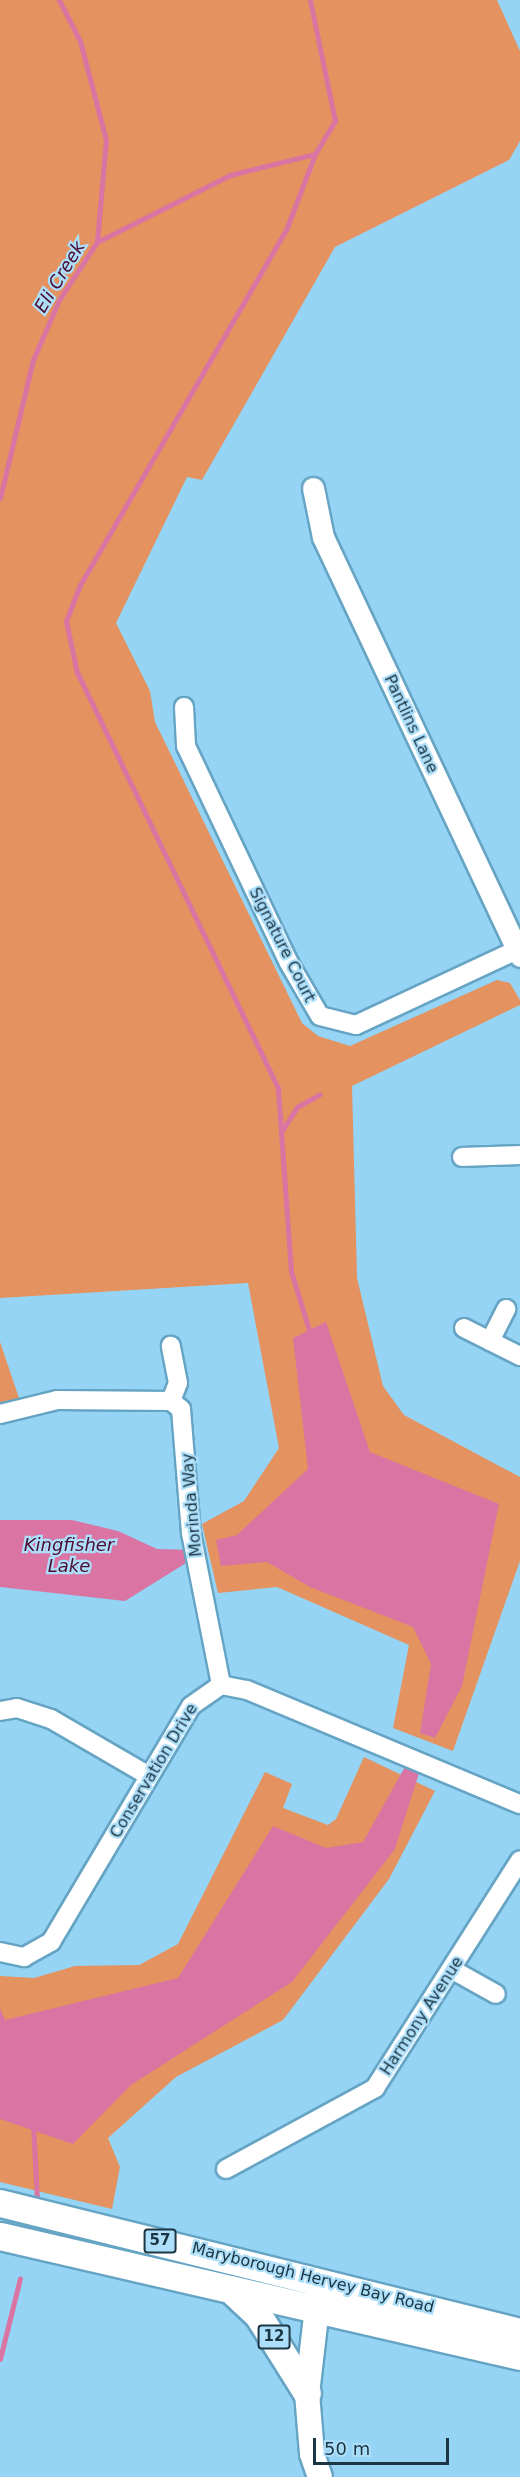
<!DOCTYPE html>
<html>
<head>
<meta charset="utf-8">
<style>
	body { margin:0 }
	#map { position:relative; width:520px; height:2477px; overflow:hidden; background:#95d4f5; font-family:"DejaVu Sans",sans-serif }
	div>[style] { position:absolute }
	.green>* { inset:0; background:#e4925f }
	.water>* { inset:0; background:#d974a3 }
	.stream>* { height:5px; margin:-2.5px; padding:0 2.5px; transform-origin:2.5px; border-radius:2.5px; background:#d974a3 }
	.roads { filter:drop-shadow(2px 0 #66a4c4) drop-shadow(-2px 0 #66a4c4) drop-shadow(0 2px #66a4c4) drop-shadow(0 -2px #66a4c4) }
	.minor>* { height:18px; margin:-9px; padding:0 9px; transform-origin:9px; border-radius:9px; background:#fff }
	.tertiary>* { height:21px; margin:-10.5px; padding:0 10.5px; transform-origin:10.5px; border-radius:10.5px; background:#fff }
	.secondary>* { height:24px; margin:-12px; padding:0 12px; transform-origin:12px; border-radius:12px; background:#fff }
	.primary>* { height:27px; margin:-13.5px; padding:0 13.5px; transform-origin:13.5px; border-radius:13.5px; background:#fff }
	span { translate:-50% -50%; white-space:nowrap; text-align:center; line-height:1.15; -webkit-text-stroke:4.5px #addffa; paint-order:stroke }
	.shield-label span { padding:2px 4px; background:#addffa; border:2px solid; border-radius:4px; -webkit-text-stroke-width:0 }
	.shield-label { font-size:15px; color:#1c3643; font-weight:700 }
	.street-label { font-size:16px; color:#1c3643 }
	.water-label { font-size:18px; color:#4d0d30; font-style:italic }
	.scale { position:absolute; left:313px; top:2438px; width:136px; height:27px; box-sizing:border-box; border:3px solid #1c3643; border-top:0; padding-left:8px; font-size:18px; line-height:21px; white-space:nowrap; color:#1c3643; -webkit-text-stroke:4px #addffa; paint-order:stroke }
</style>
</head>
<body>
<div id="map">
	<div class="green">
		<i style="clip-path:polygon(0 0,497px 0,520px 51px,520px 141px,509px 160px,335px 247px,202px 480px,187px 477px,116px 623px,150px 691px,155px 722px,302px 1023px,318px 1036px,350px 1046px,497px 980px,510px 983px,520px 1000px,520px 1005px,352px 1086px,357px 1278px,383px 1386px,404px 1415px,520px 1477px,520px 1561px,453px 1751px,393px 1728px,409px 1645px,277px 1587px,218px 1593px,202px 1524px,244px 1501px,279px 1448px,248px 1283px,0 1298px)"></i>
		<i style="clip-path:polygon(0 1342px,19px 1398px,0 1406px)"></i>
		<i style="clip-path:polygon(364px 1757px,435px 1791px,389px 1879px,283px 2020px,176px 2077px,108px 2138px,120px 2167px,112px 2209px,0 2182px,0 1976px,34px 1978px,75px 1966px,139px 1965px,178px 1944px,265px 1772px,292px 1784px,283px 1808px,328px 1825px,336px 1819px)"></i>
	</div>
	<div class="water">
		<i style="clip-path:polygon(326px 1322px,370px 1452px,499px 1504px,462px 1686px,435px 1738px,420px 1733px,431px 1664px,413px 1627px,310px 1587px,267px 1562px,221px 1566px,216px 1540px,237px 1535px,308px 1469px,293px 1338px)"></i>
		<i style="clip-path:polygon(0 1520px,72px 1520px,118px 1531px,157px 1549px,192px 1550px,194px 1558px,125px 1601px,0 1587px)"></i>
		<i style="clip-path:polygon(406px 1765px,420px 1770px,395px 1849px,292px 1982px,131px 2085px,73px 2144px,0 2119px,0 2008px,5px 2020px,178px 1978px,273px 1826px,326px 1848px,363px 1842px)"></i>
	</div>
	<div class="stream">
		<i style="left:97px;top:242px;width:149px;rotate:-26.7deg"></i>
		<i style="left:230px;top:175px;width:88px;rotate:-13.9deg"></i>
		<i style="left:315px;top:154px;width:39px;rotate:-59deg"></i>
		<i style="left:335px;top:121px;width:124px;rotate:-101.7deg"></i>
		<i style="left:0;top:498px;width:142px;rotate:-76.6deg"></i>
		<i style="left:33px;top:360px;width:65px;rotate:-66.6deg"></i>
		<i style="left:59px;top:300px;width:69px;rotate:-56.8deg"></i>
		<i style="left:97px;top:242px;width:102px;rotate:-85deg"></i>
		<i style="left:106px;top:140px;width:102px;rotate:-104.7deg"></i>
		<i style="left:80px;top:41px;width:46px;rotate:-117.1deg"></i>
		<i style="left:281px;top:1132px;width:30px;rotate:-57deg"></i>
		<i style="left:297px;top:1107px;width:26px;rotate:-29deg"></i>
		<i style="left:309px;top:1330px;width:62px;rotate:-107deg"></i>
		<i style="left:291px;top:1271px;width:183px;rotate:-94.1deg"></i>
		<i style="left:278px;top:1088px;width:461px;rotate:-115.8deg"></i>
		<i style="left:77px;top:673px;width:53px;rotate:-101.9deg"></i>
		<i style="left:66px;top:621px;width:39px;rotate:-69deg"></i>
		<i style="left:80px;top:585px;width:410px;rotate:-59.9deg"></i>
		<i style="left:286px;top:230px;width:81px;rotate:-69.1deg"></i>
		<i style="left:33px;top:2124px;width:76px;rotate:87deg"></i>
		<i style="left:0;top:2359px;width:83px;rotate:-76.1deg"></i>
	</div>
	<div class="roads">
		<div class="minor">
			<i style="left:184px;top:707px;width:39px;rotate:87deg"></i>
			<i style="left:186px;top:746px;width:240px;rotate:64.6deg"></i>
			<i style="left:289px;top:963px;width:61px;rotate:59.7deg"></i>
			<i style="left:320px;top:1016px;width:37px;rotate:14deg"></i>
			<i style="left:356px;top:1025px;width:178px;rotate:-25deg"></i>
			<i style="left:462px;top:1157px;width:58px;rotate:-2deg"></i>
			<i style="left:464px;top:1328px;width:63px;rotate:26.6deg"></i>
			<i style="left:490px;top:1341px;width:36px;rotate:-63deg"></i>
			<i style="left:171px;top:1401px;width:19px;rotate:-69deg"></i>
			<i style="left:178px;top:1383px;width:38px;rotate:-101deg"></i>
			<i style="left:0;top:1414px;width:59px;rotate:-13.8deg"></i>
			<i style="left:57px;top:1400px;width:114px;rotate:0.5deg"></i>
			<i style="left:171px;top:1401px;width:13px;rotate:39deg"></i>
			<i style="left:181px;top:1409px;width:124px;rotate:85.4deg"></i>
			<i style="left:191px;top:1533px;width:155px;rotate:78.8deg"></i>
			<i style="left:0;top:1711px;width:17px;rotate:-10deg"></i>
			<i style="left:17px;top:1708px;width:36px;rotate:18deg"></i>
			<i style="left:51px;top:1719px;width:113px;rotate:30.2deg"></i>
			<i style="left:0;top:1952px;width:25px;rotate:12deg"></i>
			<i style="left:24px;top:1957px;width:31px;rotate:-29deg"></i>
			<i style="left:51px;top:1942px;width:274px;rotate:-59.3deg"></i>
			<i style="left:191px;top:1706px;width:37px;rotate:-35deg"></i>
			<i style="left:221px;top:1685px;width:26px;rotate:11deg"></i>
			<i style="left:247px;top:1690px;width:296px;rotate:22.7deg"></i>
			<i style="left:453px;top:1970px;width:49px;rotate:29.2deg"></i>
			<i style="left:226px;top:2169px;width:170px;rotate:-28.5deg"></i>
			<i style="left:375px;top:2088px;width:270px;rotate:-57.5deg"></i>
		</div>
		<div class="tertiary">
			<i style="left:313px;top:488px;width:50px;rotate:78.5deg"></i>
			<i style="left:323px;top:537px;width:463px;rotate:64.8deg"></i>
		</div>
		<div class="secondary">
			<i style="left:319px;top:2290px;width:104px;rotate:96.6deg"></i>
			<i style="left:307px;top:2393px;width:61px;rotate:85.3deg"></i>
			<i style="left:312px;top:2454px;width:24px;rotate:71deg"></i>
		</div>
		<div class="primary">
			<i style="left:0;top:2203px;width:536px;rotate:13.93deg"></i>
			<i style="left:0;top:2236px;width:534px;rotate:12.99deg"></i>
			<i style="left:230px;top:2289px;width:38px;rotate:43deg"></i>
			<i style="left:258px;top:2315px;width:92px;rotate:57.9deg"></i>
		</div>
	</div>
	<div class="shield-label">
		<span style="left:160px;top:2241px">57</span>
		<span style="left:274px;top:2337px">12</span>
	</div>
	<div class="street-label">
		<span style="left:411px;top:724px;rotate:65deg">Pantlins Lane</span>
		<span style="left:282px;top:945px;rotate:63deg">Signature Court</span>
		<span style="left:192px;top:1505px;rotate:-95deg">Morinda Way</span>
		<span style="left:154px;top:1771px;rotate:-59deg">Conservation Drive</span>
		<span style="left:422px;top:2016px;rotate:-57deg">Harmony Avenue</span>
		<span style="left:313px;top:2278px;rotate:14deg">Maryborough Hervey Bay Road</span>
	</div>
	<div class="water-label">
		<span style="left:60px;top:277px;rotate:-59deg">Eli Creek</span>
		<span style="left:69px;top:1556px">Kingfisher<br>Lake</span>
	</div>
	<div class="scale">50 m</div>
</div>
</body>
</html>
